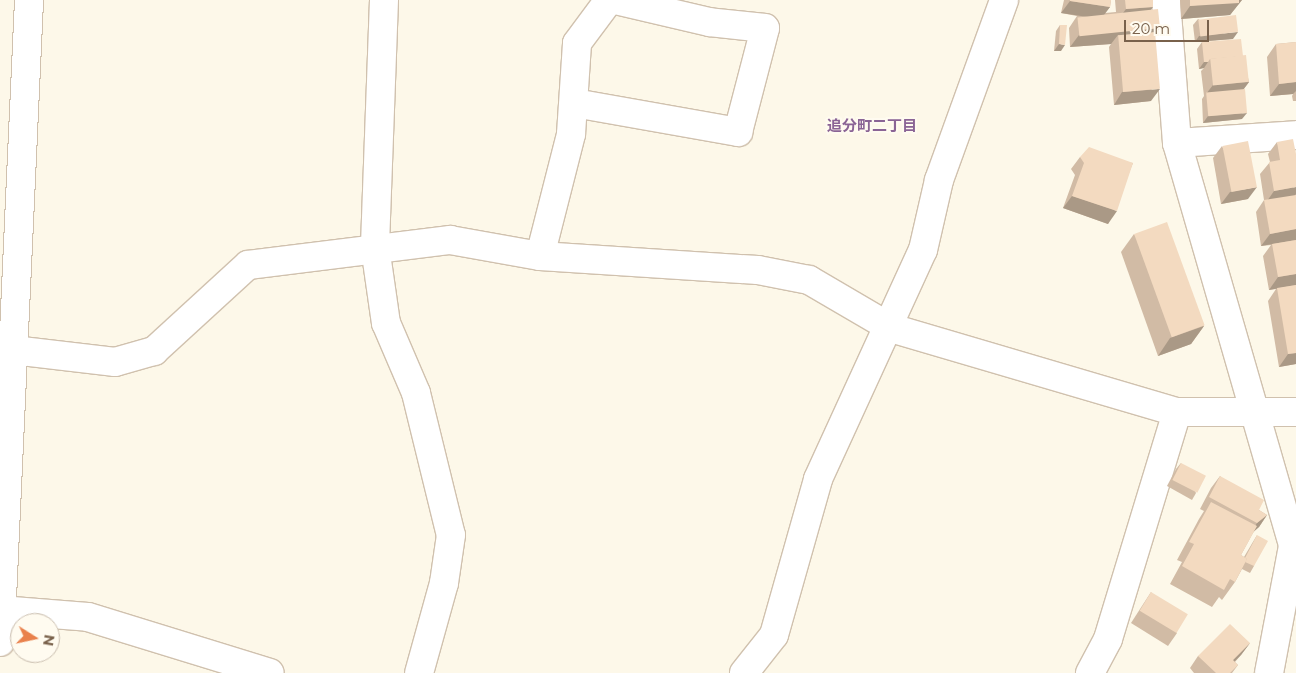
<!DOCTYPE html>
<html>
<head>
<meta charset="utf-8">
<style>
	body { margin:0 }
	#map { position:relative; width:1296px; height:673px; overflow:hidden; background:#fdf8e9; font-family:Montserrat,"Noto Sans JP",sans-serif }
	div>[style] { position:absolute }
	.roads { filter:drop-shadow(1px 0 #d0c1ae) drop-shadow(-1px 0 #d0c1ae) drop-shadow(0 1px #d0c1ae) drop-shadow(0 -1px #d0c1ae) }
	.minor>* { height:28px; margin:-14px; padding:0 14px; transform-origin:14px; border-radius:14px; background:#fff }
	.tertiary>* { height:28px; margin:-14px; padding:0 14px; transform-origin:14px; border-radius:14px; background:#fff }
	.wall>* { inset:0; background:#d1bba5 }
	.shaded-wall>* { inset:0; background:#aa9986 }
	.building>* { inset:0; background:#f3dac0; transform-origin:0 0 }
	span { translate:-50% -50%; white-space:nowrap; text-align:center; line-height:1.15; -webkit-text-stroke:4px #fffbf0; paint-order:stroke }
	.neighbourhood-label { font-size:15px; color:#8a6495; font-weight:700 }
	.north { position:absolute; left:10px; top:613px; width:50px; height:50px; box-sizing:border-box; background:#fffbf0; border:1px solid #c9bdae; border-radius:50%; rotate:100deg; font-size:14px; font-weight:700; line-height:20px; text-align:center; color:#79614b }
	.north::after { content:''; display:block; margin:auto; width:18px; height:22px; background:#e9814c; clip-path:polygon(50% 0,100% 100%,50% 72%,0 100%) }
	.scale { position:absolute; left:1124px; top:20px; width:85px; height:22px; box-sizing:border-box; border:2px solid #79614b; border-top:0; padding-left:6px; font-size:15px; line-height:18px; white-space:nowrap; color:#79614b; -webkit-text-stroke:4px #fffbf0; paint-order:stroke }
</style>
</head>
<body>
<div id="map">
	<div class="roads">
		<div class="minor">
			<i style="left:384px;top:0;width:247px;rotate:92.1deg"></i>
			<i style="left:375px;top:247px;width:77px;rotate:81.8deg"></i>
			<i style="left:386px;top:323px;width:76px;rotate:66.8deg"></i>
			<i style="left:416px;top:393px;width:146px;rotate:76.2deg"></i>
			<i style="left:451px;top:535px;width:49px;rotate:98.3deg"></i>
			<i style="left:444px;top:583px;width:93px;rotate:105.5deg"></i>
			<i style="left:1166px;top:0;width:143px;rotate:85.6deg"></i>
			<i style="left:1177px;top:143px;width:419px;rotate:73.9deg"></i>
			<i style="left:1293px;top:546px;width:129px;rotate:100.7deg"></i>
			<i style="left:574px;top:103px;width:167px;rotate:10deg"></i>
			<i style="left:738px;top:132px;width:107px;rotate:-75.4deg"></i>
			<i style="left:765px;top:28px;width:56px;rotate:-173.9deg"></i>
			<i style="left:709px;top:22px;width:97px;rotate:-166.8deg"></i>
			<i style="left:1177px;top:143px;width:119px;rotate:-3.8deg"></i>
			<i style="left:540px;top:256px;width:126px;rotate:-75.7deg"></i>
			<i style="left:571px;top:134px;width:91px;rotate:-86.2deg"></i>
			<i style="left:577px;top:43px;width:54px;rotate:-53.3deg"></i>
			<i style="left:13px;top:350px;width:103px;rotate:6.7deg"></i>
			<i style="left:115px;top:362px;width:41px;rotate:-15.8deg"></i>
			<i style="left:154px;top:351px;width:127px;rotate:-42.5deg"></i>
			<i style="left:248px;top:265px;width:204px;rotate:-7.1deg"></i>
			<i style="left:450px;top:240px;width:91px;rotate:10.1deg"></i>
			<i style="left:540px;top:256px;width:218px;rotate:3.7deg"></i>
			<i style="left:758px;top:270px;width:52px;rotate:11.1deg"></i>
			<i style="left:809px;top:280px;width:95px;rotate:30.3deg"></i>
			<i style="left:891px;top:328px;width:298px;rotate:16.4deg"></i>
			<i style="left:1177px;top:412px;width:119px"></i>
			<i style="left:0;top:610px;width:88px;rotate:4.5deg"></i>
			<i style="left:88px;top:617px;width:190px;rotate:17.1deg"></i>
			<i style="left:744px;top:673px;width:48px;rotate:-51.7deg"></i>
			<i style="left:774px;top:635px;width:162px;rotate:-74.2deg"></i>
			<i style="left:818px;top:479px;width:252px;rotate:-65.4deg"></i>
			<i style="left:923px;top:250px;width:72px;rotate:-77.1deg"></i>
			<i style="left:939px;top:180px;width:191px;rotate:-70.1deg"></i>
			<i style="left:1090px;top:673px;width:38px;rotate:-62deg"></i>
			<i style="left:1108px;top:639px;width:237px;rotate:-73.1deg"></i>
		</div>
		<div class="tertiary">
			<i style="left:0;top:642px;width:643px;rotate:-87.41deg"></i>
		</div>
	</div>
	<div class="wall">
		<i style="clip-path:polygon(1064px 0,1111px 0,1110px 7px,1105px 13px,1116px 12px,1115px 0,1153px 0,1151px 10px,1155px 35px,1151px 101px,1114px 105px,1109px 47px,1111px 44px,1070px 47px,1069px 28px,1077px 16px,1061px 13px)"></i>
		<i style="clip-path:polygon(1180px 0,1242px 0,1230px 15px,1181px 19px)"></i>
		<i style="clip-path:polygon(1198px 19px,1233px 39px,1195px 42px,1193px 25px)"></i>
		<i style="clip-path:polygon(1060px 25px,1061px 51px,1054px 51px,1056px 31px)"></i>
		<i style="clip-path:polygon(1202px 42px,1243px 56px,1249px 82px,1243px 90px,1242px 119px,1203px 123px,1202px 99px,1204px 96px,1201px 71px,1204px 68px,1199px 69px,1197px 49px)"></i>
		<i style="clip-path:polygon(1296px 42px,1296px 101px,1293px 101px,1292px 96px,1293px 94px,1270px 96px,1267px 57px,1276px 44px)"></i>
		<i style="clip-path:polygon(1277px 142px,1296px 195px,1296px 364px,1279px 367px,1268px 301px,1276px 289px,1269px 290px,1263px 256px,1271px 245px,1261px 246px,1256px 212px,1264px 200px,1260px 174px,1270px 162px,1268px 154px)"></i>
		<i style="clip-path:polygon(1222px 146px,1248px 199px,1221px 204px,1213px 158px)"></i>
		<i style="clip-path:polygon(1080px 157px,1133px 163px,1108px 224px,1063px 208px,1075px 175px,1071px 169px)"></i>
		<i style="clip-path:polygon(1134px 234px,1204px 326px,1191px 344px,1158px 356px,1121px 252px)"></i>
		<i style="clip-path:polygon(1181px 463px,1196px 493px,1192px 500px,1167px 486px,1176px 469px)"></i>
		<i style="clip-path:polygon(1220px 476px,1259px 510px,1267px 515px,1259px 527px,1254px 531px,1241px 555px,1244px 557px,1257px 535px,1254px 566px,1250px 573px,1242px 569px,1235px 582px,1222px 600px,1219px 597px,1212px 607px,1170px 584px,1182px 562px,1177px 560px,1199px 519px,1204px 511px,1200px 509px,1211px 488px)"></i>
		<i style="clip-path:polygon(1151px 592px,1177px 633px,1168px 646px,1131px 623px)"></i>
		<i style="clip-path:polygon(1250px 643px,1241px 655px,1235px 662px,1238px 665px,1232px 673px,1194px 673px,1190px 668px,1198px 656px)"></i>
	</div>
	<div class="shaded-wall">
		<i style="clip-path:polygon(1236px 0,1242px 0,1230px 15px,1181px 19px,1190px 6px)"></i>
		<i style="clip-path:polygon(1070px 1px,1110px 7px,1101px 19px,1061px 13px)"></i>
		<i style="clip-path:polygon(1153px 7px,1144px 19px,1117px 21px,1126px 9px)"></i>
		<i style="clip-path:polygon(1160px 28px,1151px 40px,1118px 35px,1111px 44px,1070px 47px,1079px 35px)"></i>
		<i style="clip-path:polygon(1238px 32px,1233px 39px,1195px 42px,1199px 36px)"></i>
		<i style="clip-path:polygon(1059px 44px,1065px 45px,1061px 51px,1054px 51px)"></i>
		<i style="clip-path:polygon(1204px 62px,1208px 62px,1204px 68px,1199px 69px)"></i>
		<i style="clip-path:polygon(1249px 82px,1240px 94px,1206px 94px,1213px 85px)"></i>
		<i style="clip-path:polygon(1296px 82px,1296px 91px,1293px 94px,1270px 96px,1279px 84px)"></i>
		<i style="clip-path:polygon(1160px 89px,1151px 101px,1114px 105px,1122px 92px)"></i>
		<i style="clip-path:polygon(1247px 113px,1242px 119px,1203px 123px,1208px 116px)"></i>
		<i style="clip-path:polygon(1257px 187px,1248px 199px,1221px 204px,1230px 192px)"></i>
		<i style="clip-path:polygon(1296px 187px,1296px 194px,1293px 199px,1265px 204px,1274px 191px)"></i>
		<i style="clip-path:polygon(1072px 196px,1117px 211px,1108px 224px,1063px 208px)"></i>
		<i style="clip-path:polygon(1296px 229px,1296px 240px,1261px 246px,1270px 234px)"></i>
		<i style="clip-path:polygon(1296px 274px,1296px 285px,1269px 290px,1278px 277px)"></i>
		<i style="clip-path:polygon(1204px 326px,1191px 344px,1158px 356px,1170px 338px)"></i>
		<i style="clip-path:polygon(1296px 353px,1296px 364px,1279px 367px,1288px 354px)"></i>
		<i style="clip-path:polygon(1267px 515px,1259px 527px,1249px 536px,1257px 523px)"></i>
		<i style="clip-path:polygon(1250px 643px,1241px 655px,1224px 672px,1233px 660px)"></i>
	</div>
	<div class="building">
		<i style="clip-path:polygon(1070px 0,1111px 0,1110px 7px,1070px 1px)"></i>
		<i style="clip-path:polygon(1125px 0,1153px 0,1153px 7px,1126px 9px)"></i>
		<i style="clip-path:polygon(1190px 0,1239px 0,1239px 3px,1190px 6px)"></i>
		<i style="left:1158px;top:9px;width:19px;height:81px;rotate:84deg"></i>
		<i style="left:1236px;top:15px;width:17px;height:38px;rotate:83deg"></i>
		<i style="clip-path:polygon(1060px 25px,1067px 25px,1065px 45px,1059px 44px)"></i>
		<i style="left:1155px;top:32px;width:57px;height:37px;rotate:85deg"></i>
		<i style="clip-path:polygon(1241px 39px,1243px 56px,1210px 59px,1208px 62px,1204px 62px,1202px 42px)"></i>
		<i style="clip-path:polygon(1296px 42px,1296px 82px,1279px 84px,1276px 44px)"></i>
		<i style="left:1246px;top:55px;width:27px;height:36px;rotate:84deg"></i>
		<i style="left:1245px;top:89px;width:24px;height:39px;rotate:85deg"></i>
		<i style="clip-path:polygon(1293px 139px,1296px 154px,1296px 187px,1274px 191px,1269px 162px,1280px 160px,1277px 142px)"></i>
		<i style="left:1248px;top:141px;width:47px;height:26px;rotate:79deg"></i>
		<i style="clip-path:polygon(1089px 147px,1133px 163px,1117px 211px,1072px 196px,1084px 163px,1080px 157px)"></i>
		<i style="clip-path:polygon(1296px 195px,1296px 229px,1270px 234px,1264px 200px)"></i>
		<i style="left:1167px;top:222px;width:110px;height:35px;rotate:70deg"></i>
		<i style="clip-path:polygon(1296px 240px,1296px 274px,1278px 277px,1272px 244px)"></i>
		<i style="clip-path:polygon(1296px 285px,1296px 353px,1288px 354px,1277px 288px)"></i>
		<i style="left:1181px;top:463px;width:28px;height:19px;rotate:27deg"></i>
		<i style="clip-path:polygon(1220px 476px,1264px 500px,1259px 510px,1267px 515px,1257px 523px,1209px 497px)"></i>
		<i style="clip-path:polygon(1211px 502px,1257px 526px,1241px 555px,1247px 559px,1235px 582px,1230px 579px,1224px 590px,1182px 566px,1194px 544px,1189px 542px)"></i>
		<i style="clip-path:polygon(1257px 535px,1268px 541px,1254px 566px,1245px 562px,1247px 559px,1245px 558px)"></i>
		<i style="left:1151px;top:592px;width:43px;height:22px;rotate:31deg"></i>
		<i style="clip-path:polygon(1230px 624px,1250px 643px,1233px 660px,1238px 665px,1230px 673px,1216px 673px,1198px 656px)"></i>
	</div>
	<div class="neighbourhood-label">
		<span style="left:872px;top:126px">追分町二丁目</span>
	</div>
	<div class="north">N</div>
	<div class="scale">20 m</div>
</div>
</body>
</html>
